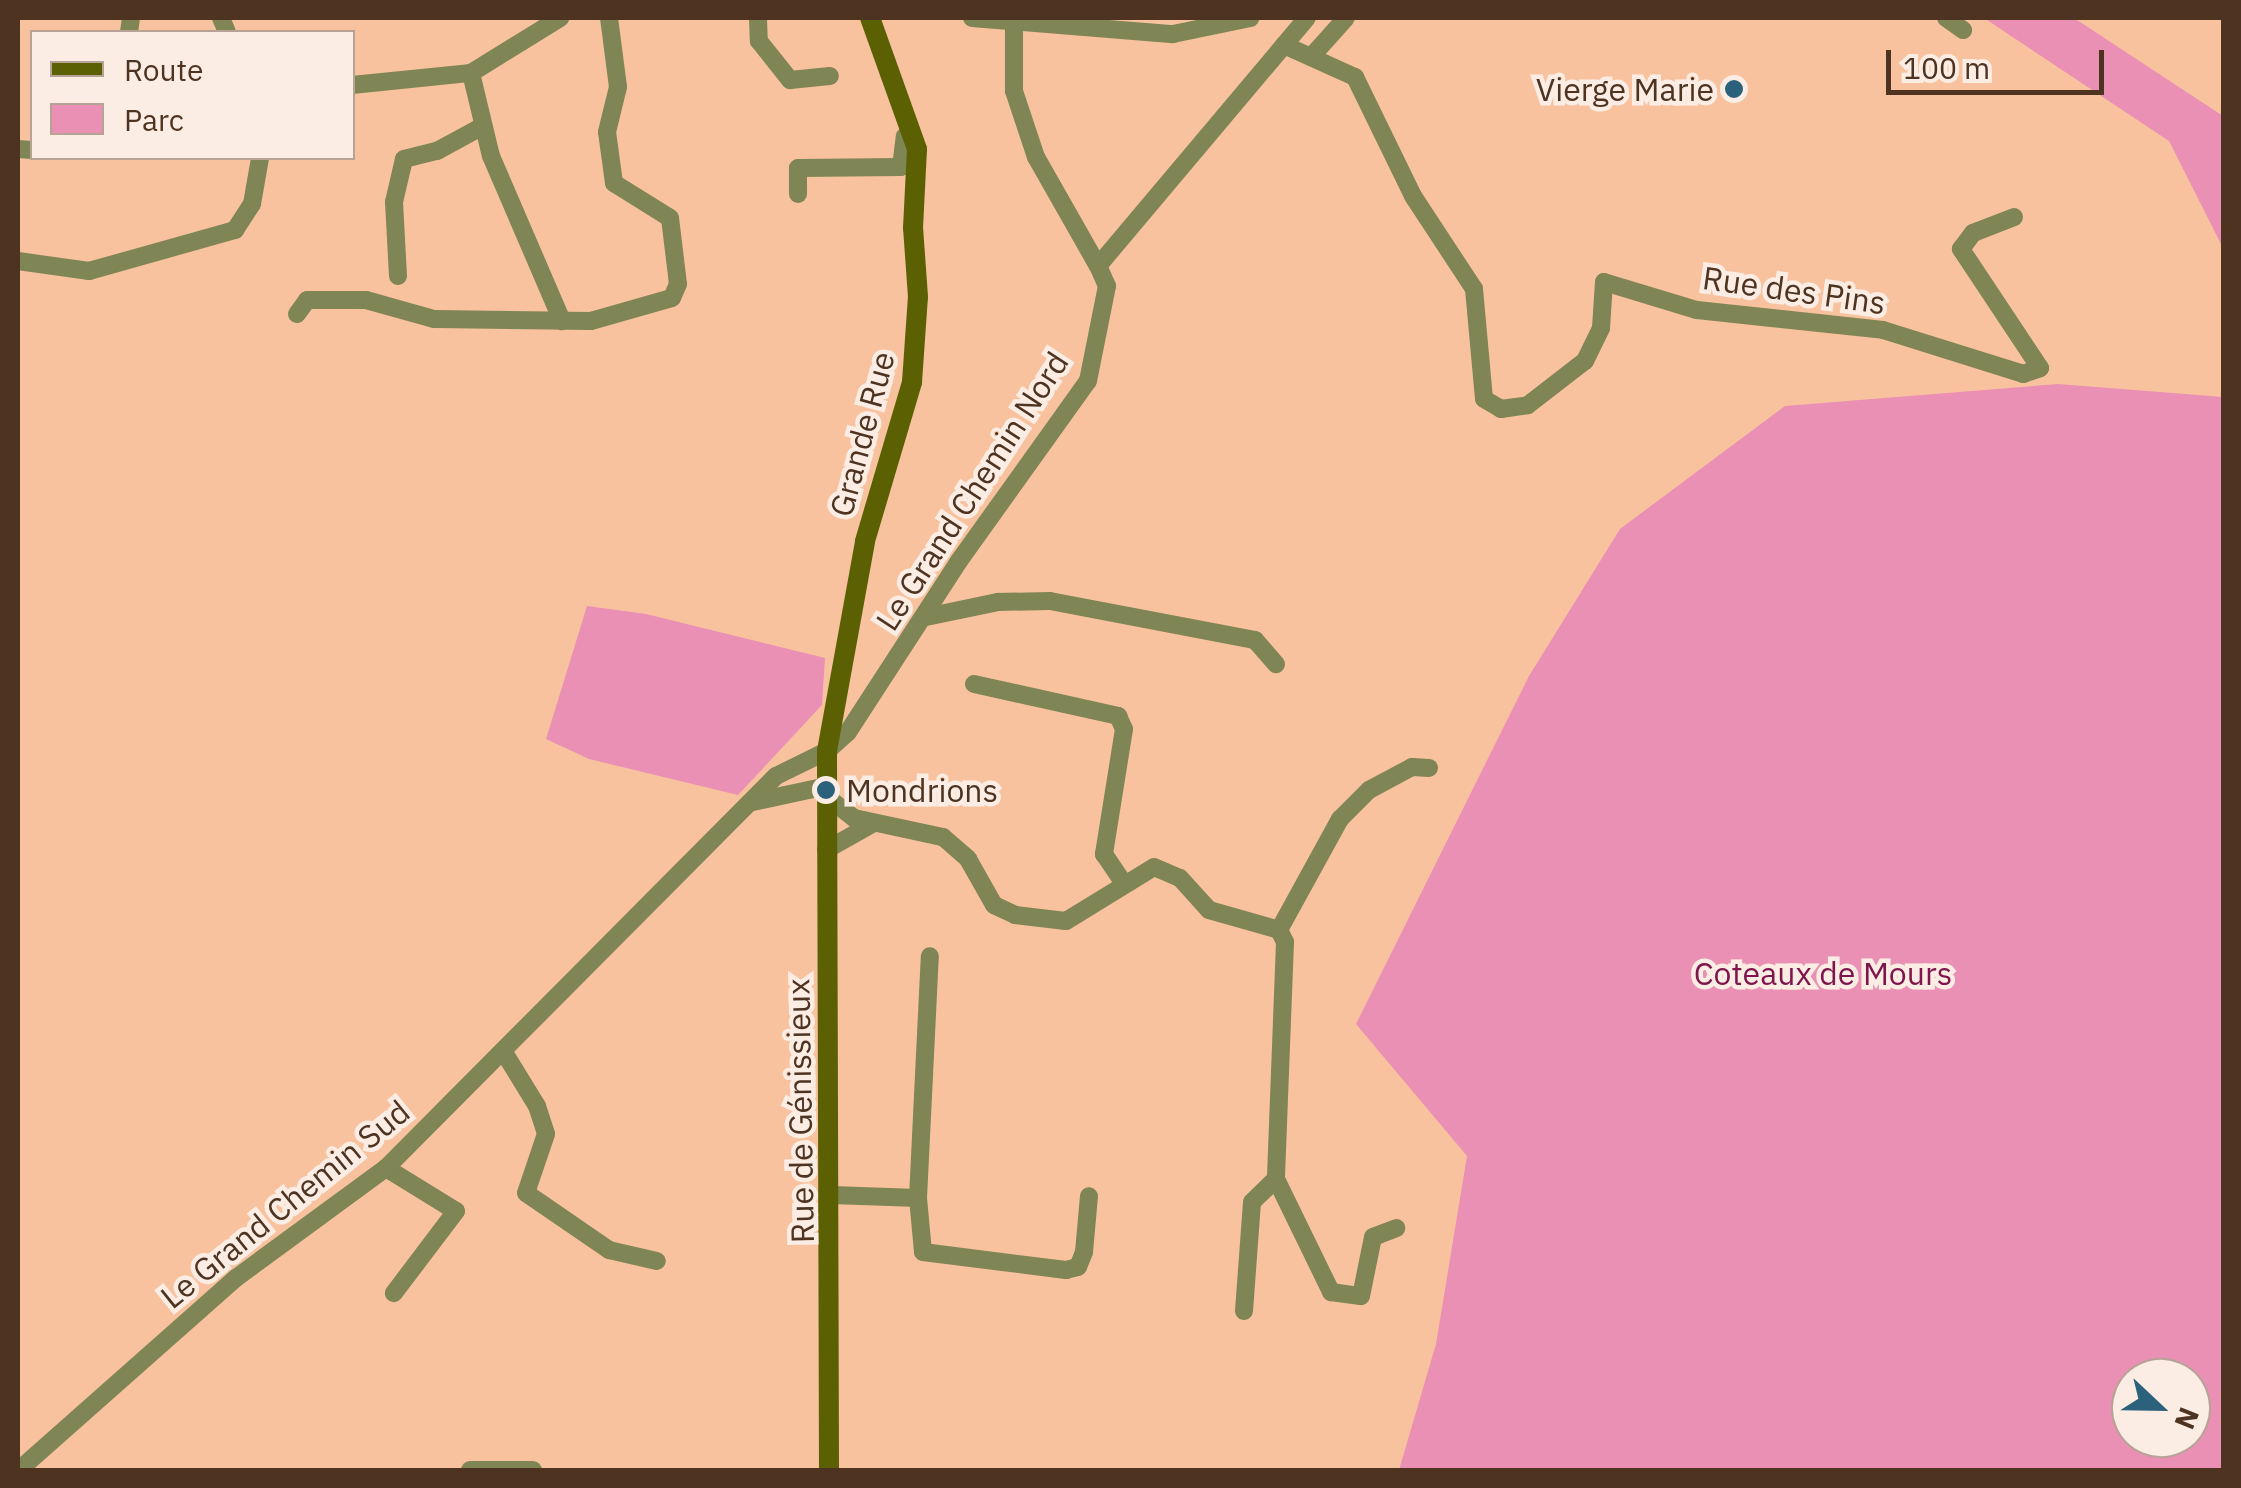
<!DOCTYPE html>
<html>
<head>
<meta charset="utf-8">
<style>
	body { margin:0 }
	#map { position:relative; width:2241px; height:1488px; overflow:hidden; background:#f8c29f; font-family:"IBM Plex Sans",sans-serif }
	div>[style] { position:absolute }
	.green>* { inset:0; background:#ea90b5 }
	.street>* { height:18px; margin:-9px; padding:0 9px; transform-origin:9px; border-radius:9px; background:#7f8554 }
	.secondary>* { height:20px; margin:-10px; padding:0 10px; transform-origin:10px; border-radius:10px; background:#5b6103 }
	.dots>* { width:28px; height:28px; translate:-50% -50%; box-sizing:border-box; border:5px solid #fbede4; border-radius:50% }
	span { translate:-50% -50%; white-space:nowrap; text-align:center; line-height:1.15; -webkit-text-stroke:9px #fbede4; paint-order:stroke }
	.poi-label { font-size:32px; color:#4e3321 }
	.right { translate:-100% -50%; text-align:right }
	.left { translate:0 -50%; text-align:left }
	.street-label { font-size:32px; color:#4e3321 }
	.park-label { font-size:32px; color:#7f154d }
	.frame { position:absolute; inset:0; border:20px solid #4e3321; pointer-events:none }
	.legend { position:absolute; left:30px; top:30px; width:325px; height:130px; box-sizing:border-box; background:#fbede4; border:2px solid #b6a396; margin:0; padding:12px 18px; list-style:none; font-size:30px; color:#4e3321 }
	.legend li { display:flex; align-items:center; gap:20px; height:50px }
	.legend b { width:50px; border:2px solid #b6a396 }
	.north { position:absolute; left:2111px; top:1358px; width:100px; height:100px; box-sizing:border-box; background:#fbede4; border:2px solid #b6a396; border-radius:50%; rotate:112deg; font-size:28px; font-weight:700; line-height:40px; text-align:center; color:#4e3321 }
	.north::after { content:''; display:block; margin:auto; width:35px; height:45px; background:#2c617c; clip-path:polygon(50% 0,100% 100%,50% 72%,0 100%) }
	.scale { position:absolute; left:1886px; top:50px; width:218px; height:45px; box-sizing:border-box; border:5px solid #4e3321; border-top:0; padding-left:12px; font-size:30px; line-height:35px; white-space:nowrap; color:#4e3321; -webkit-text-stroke:8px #fbede4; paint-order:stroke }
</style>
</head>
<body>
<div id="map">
	<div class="green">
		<i style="clip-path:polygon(1984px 18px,2074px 18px,2223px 116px,2223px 248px,2169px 141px)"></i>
		<i style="clip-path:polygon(evenodd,2058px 384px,2223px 397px,2223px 1470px,1399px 1470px,1436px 1344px,1467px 1156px,1356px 1024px,1529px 676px,1620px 529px,1785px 406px,2058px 384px,2191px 1378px,2191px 1438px,2131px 1438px,2131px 1378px,2191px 1378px)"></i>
		<i style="clip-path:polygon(587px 606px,646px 614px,825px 658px,822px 705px,738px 795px,589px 759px,546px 739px)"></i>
	</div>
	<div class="street">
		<i style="left:221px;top:18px;width:15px;rotate:67deg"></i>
		<i style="left:758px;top:18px;width:23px;rotate:88deg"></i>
		<i style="left:759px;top:41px;width:50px;rotate:51.5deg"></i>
		<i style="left:790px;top:80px;width:40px;rotate:-5.7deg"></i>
		<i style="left:972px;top:18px;width:202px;rotate:4.6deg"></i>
		<i style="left:1173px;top:34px;width:79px;rotate:-11.7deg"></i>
		<i style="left:1946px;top:18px;width:21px;rotate:35deg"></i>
		<i style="left:1014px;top:24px;width:67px;rotate:90deg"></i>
		<i style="left:1014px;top:91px;width:70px;rotate:71.6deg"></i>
		<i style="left:1036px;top:157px;width:125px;rotate:60.4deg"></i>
		<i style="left:129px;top:32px;width:14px;rotate:-82deg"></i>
		<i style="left:1284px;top:45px;width:78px;rotate:24.3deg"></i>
		<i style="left:1355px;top:77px;width:132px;rotate:64deg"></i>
		<i style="left:1413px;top:196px;width:111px;rotate:56.7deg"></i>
		<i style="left:1474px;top:289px;width:110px;rotate:84.8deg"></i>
		<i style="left:1484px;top:399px;width:20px;rotate:30deg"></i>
		<i style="left:1501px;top:409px;width:27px;rotate:-8deg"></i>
		<i style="left:1528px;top:405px;width:72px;rotate:-37.7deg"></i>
		<i style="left:1585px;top:361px;width:37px;rotate:-64deg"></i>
		<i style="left:1601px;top:328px;width:46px;rotate:-86.3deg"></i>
		<i style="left:1604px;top:282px;width:97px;rotate:16.8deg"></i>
		<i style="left:1697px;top:310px;width:187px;rotate:6.1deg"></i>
		<i style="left:1883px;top:330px;width:147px;rotate:17.4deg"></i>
		<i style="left:2023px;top:374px;width:18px;rotate:-19deg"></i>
		<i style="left:2040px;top:368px;width:143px;rotate:-123.6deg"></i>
		<i style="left:1961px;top:249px;width:20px;rotate:-53deg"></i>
		<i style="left:1973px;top:233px;width:44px;rotate:-21.3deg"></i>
		<i style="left:1311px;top:57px;width:52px;rotate:-48.1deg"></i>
		<i style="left:471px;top:73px;width:85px;rotate:76.5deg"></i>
		<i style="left:491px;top:156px;width:180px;rotate:66.7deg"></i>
		<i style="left:352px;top:85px;width:120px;rotate:-5.8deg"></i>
		<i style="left:471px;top:73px;width:105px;rotate:-31.7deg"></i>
		<i style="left:18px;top:149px;width:14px;rotate:4deg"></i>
		<i style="left:798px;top:194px;width:26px;rotate:-90deg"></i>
		<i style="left:798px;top:168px;width:103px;rotate:-0.6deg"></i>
		<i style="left:901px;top:167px;width:31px;rotate:-83deg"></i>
		<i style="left:18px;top:261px;width:72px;rotate:8deg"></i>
		<i style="left:89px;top:271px;width:152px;rotate:-15.7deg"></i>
		<i style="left:235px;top:230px;width:31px;rotate:-57deg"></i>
		<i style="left:252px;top:204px;width:47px;rotate:-80.1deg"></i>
		<i style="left:398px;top:276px;width:74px;rotate:-93.1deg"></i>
		<i style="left:394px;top:202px;width:44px;rotate:-76.9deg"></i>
		<i style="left:404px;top:159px;width:34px;rotate:-14deg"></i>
		<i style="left:437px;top:151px;width:50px;rotate:-28.6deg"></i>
		<i style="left:297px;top:314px;width:17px;rotate:-54deg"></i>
		<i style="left:307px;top:300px;width:59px"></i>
		<i style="left:366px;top:300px;width:71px;rotate:15.6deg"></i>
		<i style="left:434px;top:319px;width:157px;rotate:0.7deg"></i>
		<i style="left:591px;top:321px;width:84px;rotate:-15.9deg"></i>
		<i style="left:672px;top:298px;width:15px;rotate:-67deg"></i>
		<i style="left:678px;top:284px;width:66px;rotate:-96.9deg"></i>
		<i style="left:670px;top:218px;width:66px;rotate:-148deg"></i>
		<i style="left:614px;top:183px;width:51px;rotate:-97.8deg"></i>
		<i style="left:607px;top:132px;width:46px;rotate:-76.3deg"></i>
		<i style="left:618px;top:87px;width:70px;rotate:-97.4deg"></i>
		<i style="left:926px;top:617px;width:74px;rotate:-11.8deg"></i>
		<i style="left:998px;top:602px;width:52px;rotate:-1.1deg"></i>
		<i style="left:1050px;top:601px;width:209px;rotate:10.8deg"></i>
		<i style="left:1255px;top:640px;width:32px;rotate:49deg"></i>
		<i style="left:974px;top:684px;width:148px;rotate:12.5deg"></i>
		<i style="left:1118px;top:716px;width:14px;rotate:65deg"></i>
		<i style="left:1124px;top:729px;width:127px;rotate:99.1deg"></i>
		<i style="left:1104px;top:854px;width:32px;rotate:56deg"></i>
		<i style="left:827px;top:797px;width:34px;rotate:38deg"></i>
		<i style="left:854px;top:818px;width:91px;rotate:12.1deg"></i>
		<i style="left:943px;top:837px;width:33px;rotate:41deg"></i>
		<i style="left:968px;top:859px;width:53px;rotate:60.5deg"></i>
		<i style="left:994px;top:905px;width:23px;rotate:25deg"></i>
		<i style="left:1015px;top:915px;width:51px;rotate:6.7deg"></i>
		<i style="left:1066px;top:921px;width:103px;rotate:-31.5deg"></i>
		<i style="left:1154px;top:867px;width:28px;rotate:23deg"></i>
		<i style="left:1180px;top:878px;width:43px;rotate:47.8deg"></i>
		<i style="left:1209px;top:910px;width:73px;rotate:15.9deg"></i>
		<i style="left:1279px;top:930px;width:13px;rotate:63deg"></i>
		<i style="left:1285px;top:942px;width:237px;rotate:92.2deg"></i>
		<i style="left:1276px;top:1179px;width:126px;rotate:64deg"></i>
		<i style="left:1331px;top:1292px;width:30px;rotate:8deg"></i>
		<i style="left:1361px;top:1296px;width:60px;rotate:-78.5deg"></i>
		<i style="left:1373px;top:1237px;width:25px;rotate:-21deg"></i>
		<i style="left:753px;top:802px;width:76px;rotate:-12.2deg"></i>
		<i style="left:826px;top:850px;width:55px;rotate:-29.4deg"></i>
		<i style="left:1279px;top:930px;width:127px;rotate:-61.2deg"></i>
		<i style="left:1340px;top:819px;width:41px;rotate:-45deg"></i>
		<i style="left:1369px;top:790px;width:49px;rotate:-28.1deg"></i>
		<i style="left:1412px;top:767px;width:17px;rotate:3deg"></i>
		<i style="left:505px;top:1054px;width:61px;rotate:58.4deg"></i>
		<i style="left:537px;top:1106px;width:29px;rotate:72deg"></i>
		<i style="left:546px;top:1134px;width:62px;rotate:108.7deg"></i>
		<i style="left:526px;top:1193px;width:101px;rotate:34.5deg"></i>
		<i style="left:609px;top:1250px;width:49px;rotate:12.9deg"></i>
		<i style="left:386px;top:1168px;width:82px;rotate:31.6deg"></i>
		<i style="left:456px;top:1211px;width:103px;rotate:127.1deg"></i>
		<i style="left:832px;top:1195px;width:86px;rotate:2deg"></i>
		<i style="left:918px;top:1198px;width:54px;rotate:84.7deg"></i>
		<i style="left:923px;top:1252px;width:144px;rotate:7.2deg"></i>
		<i style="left:1066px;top:1270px;width:12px;rotate:-14deg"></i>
		<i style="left:1078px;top:1267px;width:16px;rotate:-68deg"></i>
		<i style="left:1084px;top:1252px;width:56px;rotate:-84.9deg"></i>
		<i style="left:918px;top:1198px;width:242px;rotate:-87.2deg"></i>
		<i style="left:1244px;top:1311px;width:109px;rotate:-85.8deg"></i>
		<i style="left:1252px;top:1202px;width:33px;rotate:-44deg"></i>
		<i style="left:19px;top:1470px;width:290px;rotate:-41.5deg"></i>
		<i style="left:236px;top:1278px;width:186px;rotate:-36.3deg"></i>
		<i style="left:386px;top:1168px;width:553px;rotate:-45.15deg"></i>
		<i style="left:776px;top:776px;width:57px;rotate:-26.1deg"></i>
		<i style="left:827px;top:751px;width:28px;rotate:-42deg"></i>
		<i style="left:848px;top:732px;width:204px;rotate:-57deg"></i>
		<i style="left:959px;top:561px;width:221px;rotate:-54.4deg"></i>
		<i style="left:1088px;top:381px;width:97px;rotate:-78.7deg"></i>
		<i style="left:1107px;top:286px;width:22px;rotate:-114deg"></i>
		<i style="left:1098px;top:266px;width:324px;rotate:-49.9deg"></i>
		<i style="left:470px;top:1470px;width:63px"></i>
	</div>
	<div class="secondary">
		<i style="left:829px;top:1470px;width:719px;rotate:-90.16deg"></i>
		<i style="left:827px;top:751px;width:213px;rotate:-79.7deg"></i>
		<i style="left:865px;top:541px;width:166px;rotate:-73.5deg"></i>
		<i style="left:912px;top:382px;width:85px;rotate:-86deg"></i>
		<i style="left:918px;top:297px;width:69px;rotate:-94.1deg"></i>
		<i style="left:913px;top:228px;width:79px;rotate:-87.1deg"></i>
		<i style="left:917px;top:149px;width:139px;rotate:-109.7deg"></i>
	</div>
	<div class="dots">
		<i style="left:1734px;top:89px;background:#2c617c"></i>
		<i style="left:826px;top:790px;background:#2c617c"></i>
	</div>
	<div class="poi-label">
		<span class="right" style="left:1714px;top:89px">Vierge Marie</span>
		<span class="left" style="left:846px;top:790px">Mondrions</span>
	</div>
	<div class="street-label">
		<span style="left:1794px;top:290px;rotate:8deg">Rue des Pins</span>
		<span style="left:862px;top:434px;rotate:-75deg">Grande Rue</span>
		<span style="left:972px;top:491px;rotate:-57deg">Le Grand Chemin Nord</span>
		<span style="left:800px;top:1111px;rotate:-91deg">Rue de Génissieux</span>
		<span style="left:285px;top:1204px;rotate:-39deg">Le Grand Chemin Sud</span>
	</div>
	<div class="park-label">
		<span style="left:1823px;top:973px">Coteaux de Mours</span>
	</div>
	<div class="frame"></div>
	<ul class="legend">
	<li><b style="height:12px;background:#5b6103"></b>Route</li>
	<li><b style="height:28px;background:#ea90b5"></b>Parc</li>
	</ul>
	<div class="north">N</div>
	<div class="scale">100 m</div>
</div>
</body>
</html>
